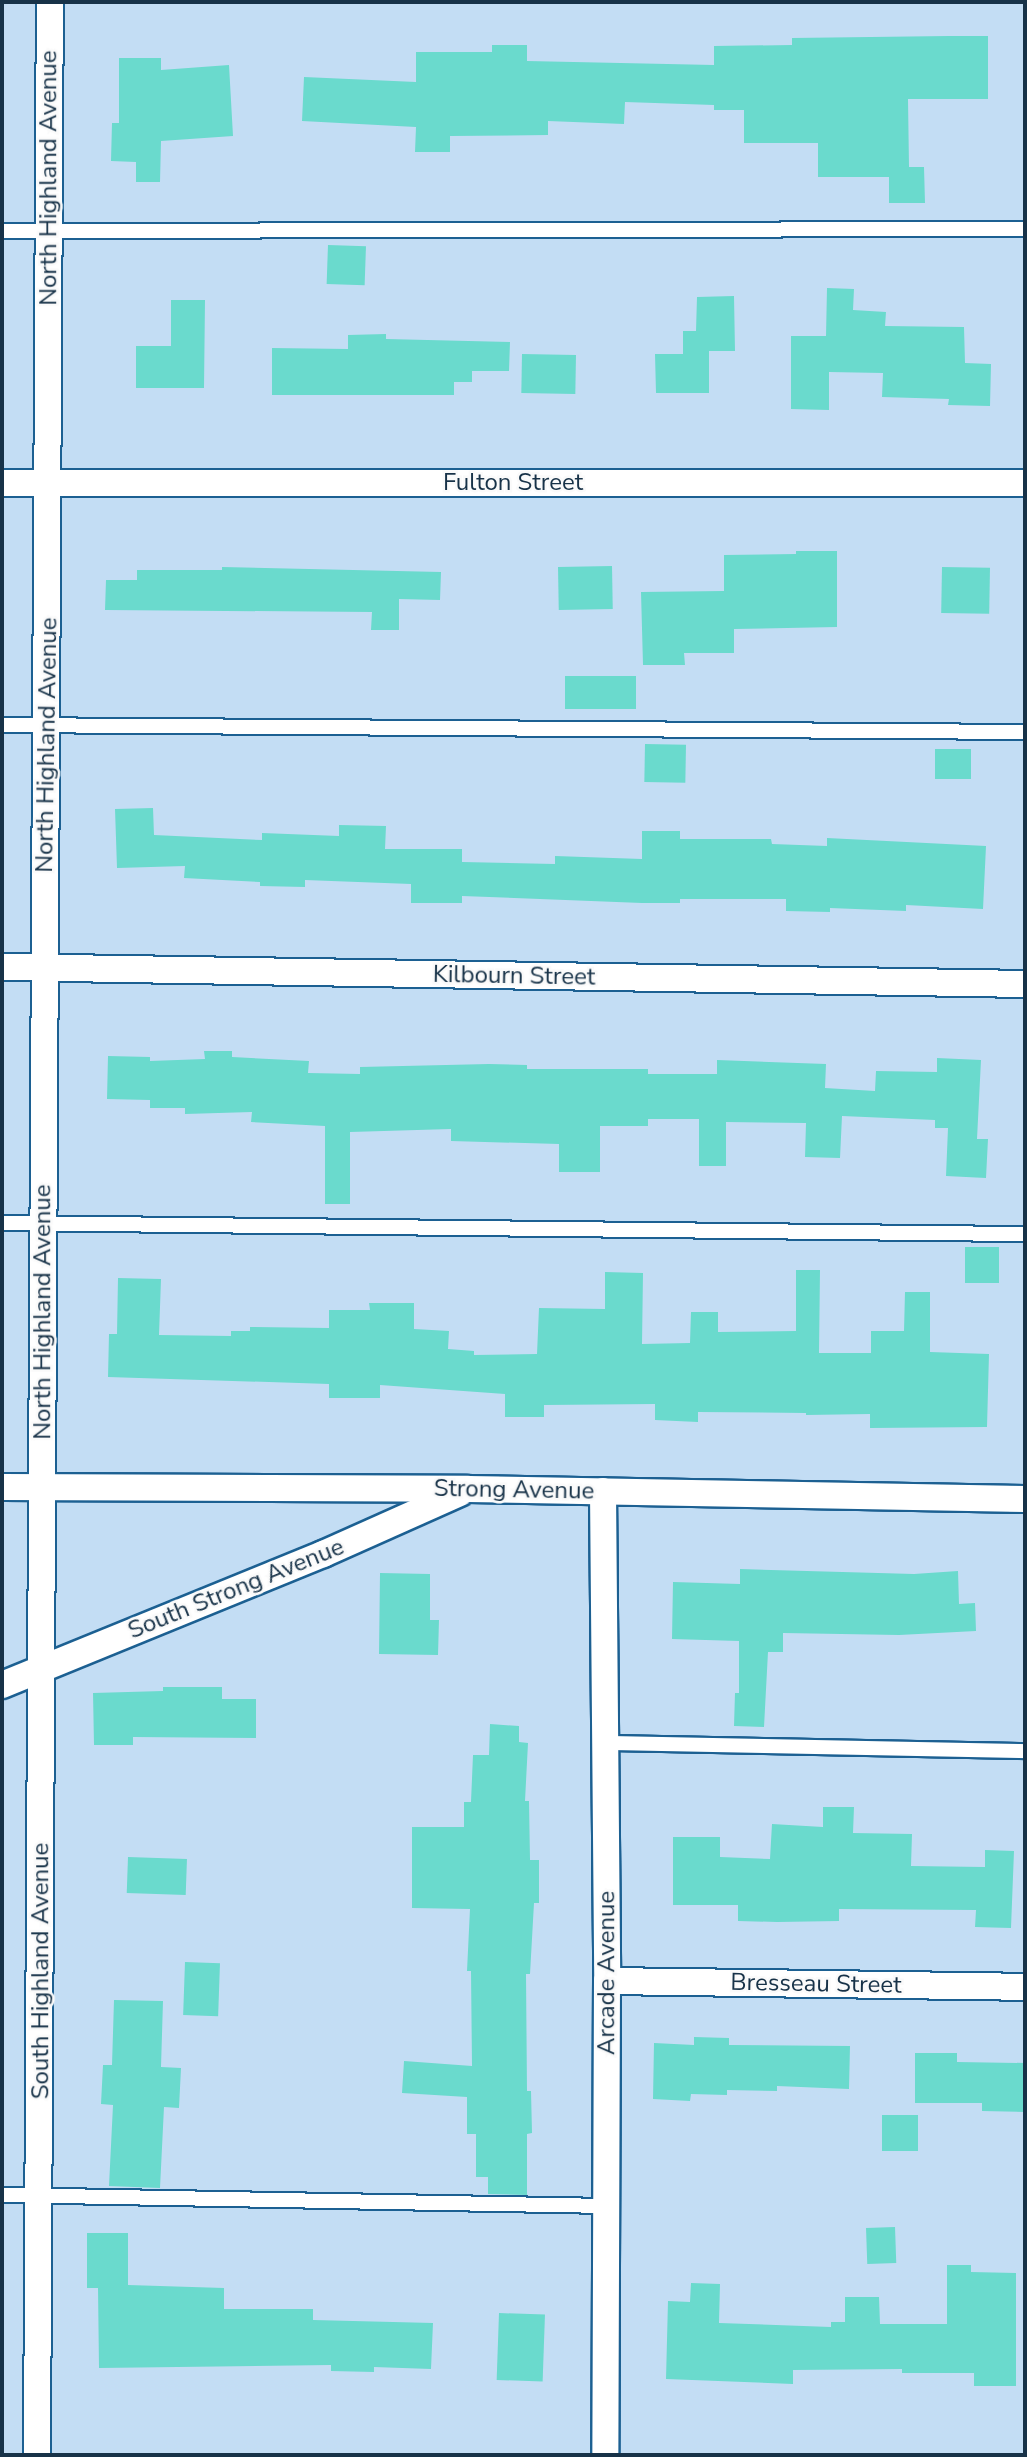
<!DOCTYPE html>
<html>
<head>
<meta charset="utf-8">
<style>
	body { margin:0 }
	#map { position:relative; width:1027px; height:2457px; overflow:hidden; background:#c3ddf4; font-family:"Nunito Sans",sans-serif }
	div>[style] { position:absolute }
	.building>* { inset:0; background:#6adacd; transform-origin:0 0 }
	.roads { filter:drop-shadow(2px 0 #1c6092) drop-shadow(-2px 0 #1c6092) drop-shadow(0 2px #1c6092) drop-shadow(0 -2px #1c6092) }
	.lane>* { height:14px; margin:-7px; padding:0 7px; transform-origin:7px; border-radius:7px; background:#fff }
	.street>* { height:26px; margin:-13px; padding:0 13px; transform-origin:13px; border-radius:13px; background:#fff }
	span { translate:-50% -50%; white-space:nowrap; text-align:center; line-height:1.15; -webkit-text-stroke:5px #fafafa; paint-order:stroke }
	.street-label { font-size:24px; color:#173248 }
	.frame { position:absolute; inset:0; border:4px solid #173248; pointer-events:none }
</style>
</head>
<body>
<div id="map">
	<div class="building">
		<i style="clip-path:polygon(949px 36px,988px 36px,988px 99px,908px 99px,909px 167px,924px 167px,925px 203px,889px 203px,889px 177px,818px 177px,818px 143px,744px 143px,744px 110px,714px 110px,714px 105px,625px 102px,624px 124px,548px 121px,548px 135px,450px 136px,450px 152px,415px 152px,416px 127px,302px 121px,304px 77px,416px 82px,416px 52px,492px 52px,492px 45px,527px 45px,527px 61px,714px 65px,714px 46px,792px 45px,792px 38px)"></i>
		<i style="clip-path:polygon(119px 58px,161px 58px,161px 70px,229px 65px,233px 136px,161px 141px,160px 182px,136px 182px,136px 162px,111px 161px,112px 123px,119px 123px)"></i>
		<i style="left:328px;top:245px;width:38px;height:39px;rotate:2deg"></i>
		<i style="clip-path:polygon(827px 288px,854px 289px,853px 310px,886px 312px,885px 326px,964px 327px,965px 363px,991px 364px,990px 406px,948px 405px,949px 399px,882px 397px,883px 373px,829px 372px,829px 410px,791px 409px,791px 336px,826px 336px)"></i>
		<i style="clip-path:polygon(734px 296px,735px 351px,709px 351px,709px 393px,656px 393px,655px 354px,683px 354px,683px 331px,696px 331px,697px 297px)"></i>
		<i style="clip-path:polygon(171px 300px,205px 300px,204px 388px,136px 388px,136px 346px,171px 346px)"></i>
		<i style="clip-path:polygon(386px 334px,386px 339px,510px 342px,509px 371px,472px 371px,472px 382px,454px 382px,454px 395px,272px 395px,272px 348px,348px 349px,348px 335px)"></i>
		<i style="left:522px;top:354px;width:54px;height:39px;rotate:1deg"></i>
		<i style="clip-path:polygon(796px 551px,837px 551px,837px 627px,734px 629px,734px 653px,684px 653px,685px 665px,643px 665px,641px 592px,724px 591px,724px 555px,796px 554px)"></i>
		<i style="left:612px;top:566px;width:43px;height:54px;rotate:89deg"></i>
		<i style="clip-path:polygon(222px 567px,441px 572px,440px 600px,399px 599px,399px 630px,371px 630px,372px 612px,105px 610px,106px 580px,137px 580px,137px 570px,222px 570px)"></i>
		<i style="left:942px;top:567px;width:48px;height:46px;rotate:1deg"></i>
		<i style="left:636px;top:676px;width:33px;height:71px;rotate:90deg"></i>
		<i style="left:645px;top:744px;width:41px;height:38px;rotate:1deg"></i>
		<i style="left:971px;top:749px;width:30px;height:36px;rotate:90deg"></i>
		<i style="clip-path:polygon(153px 808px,154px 835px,262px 840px,262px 833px,339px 836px,339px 825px,386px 826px,385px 849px,462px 849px,462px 862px,555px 864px,555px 856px,642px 859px,642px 831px,680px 831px,680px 839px,771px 839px,772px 844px,827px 846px,827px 838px,986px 846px,983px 909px,906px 905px,906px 911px,830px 908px,830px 912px,786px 911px,786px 899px,680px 899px,680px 903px,642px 903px,462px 896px,462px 903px,411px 903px,411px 884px,305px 880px,305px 887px,260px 886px,260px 882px,184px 878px,185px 866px,117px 868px,115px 809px)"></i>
		<i style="clip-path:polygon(204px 1051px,232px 1051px,232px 1057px,309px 1061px,308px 1073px,360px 1074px,360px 1067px,489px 1064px,527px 1065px,527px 1069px,648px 1069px,648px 1074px,717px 1074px,717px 1060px,826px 1064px,825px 1088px,875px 1091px,876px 1071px,937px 1072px,937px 1058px,981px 1060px,977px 1139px,988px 1139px,986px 1178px,946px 1176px,948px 1128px,935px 1128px,935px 1120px,842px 1116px,840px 1158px,805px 1157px,806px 1123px,726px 1122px,726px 1166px,699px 1166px,699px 1119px,648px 1119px,648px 1126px,600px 1126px,600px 1172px,559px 1172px,559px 1144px,451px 1141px,451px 1129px,350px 1132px,350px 1204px,325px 1204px,325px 1126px,251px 1122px,252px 1112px,185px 1114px,185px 1108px,150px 1108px,150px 1100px,107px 1099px,108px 1056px,150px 1057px,150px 1061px,205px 1059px)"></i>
		<i style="left:965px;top:1247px;width:34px;height:36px"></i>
		<i style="clip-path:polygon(796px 1270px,820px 1270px,819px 1353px,871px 1353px,871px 1331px,904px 1331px,905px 1292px,930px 1292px,930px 1352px,989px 1354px,987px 1427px,870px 1428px,870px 1414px,806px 1415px,806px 1413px,698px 1412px,698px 1422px,655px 1420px,655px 1404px,544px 1405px,544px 1417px,505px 1417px,505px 1394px,380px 1385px,380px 1398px,329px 1398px,329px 1384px,108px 1377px,109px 1334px,117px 1334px,118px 1278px,161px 1279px,159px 1335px,231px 1336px,231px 1331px,250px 1331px,250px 1327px,329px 1328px,329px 1310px,370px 1310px,369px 1303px,414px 1303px,414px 1329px,449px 1331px,448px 1349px,474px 1351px,474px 1355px,537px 1354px,539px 1308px,605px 1309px,605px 1272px,643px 1273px,642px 1344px,690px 1343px,691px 1312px,718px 1312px,718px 1332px,796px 1331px)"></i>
		<i style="clip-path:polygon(740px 1569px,914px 1574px,958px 1571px,959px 1604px,975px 1603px,976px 1631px,899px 1635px,783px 1633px,783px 1652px,768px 1652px,764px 1727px,734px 1726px,735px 1693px,739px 1693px,739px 1641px,672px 1639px,673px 1582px,740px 1584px)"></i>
		<i style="clip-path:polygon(380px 1573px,430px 1574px,430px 1620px,439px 1620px,438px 1655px,379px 1654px)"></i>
		<i style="clip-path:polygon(163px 1687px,222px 1687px,222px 1699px,256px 1699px,256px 1738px,133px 1737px,133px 1745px,94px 1745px,93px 1693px,163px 1691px)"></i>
		<i style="clip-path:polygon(490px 1724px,519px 1726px,519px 1742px,528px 1743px,525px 1801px,529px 1801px,530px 1860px,539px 1860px,539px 1903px,534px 1903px,530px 1974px,526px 1974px,527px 2091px,531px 2091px,532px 2133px,527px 2134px,527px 2195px,488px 2194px,488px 2177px,476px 2177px,476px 2134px,467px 2134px,467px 2097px,402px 2093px,404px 2061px,472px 2066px,471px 1971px,467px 1971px,470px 1909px,412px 1908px,412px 1827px,464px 1827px,464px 1802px,471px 1802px,473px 1755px,489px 1755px)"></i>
		<i style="clip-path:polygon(823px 1807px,854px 1807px,853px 1833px,912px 1834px,911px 1866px,985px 1867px,985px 1850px,1014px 1851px,1011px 1928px,975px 1927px,976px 1910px,839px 1909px,839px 1921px,777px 1922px,738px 1921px,738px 1905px,673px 1905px,673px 1837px,720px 1837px,720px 1857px,770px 1859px,772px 1824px,823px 1827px)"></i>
		<i style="left:128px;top:1857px;width:59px;height:36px;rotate:2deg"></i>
		<i style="left:185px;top:1962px;width:35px;height:53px;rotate:2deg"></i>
		<i style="clip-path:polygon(114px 2000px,163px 2001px,161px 2067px,181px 2068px,179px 2108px,164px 2107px,160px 2188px,109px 2186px,113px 2105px,101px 2104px,103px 2065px,112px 2065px)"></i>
		<i style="clip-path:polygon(694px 2037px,729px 2038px,729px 2045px,850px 2046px,849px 2089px,777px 2086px,777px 2091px,727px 2090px,727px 2095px,691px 2094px,690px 2101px,653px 2099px,654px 2043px,694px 2045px)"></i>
		<i style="clip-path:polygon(915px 2053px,957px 2053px,957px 2062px,1025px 2063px,1025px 2112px,982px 2111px,982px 2103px,915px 2103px)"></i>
		<i style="left:882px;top:2115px;width:36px;height:36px"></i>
		<i style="left:895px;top:2227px;width:36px;height:29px;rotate:88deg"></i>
		<i style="clip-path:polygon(87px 2233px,128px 2233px,128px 2285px,224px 2288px,224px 2309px,313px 2309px,313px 2320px,433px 2323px,431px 2369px,374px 2367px,374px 2372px,331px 2371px,331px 2365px,99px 2368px,98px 2288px,87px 2288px)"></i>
		<i style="clip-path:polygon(947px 2265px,971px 2265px,971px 2272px,1016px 2273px,1016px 2386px,974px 2386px,974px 2373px,902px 2373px,902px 2369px,793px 2370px,793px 2384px,666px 2379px,668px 2301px,690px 2302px,691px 2283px,720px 2284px,719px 2323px,831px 2327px,831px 2322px,845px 2322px,845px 2297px,879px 2297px,880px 2324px,947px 2324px)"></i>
		<i style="left:499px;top:2313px;width:46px;height:67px;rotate:2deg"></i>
	</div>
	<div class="roads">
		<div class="lane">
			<i style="left:2px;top:231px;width:1023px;rotate:-0.11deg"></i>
			<i style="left:2px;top:725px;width:1023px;rotate:0.39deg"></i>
			<i style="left:2px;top:1223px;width:1023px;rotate:0.62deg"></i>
			<i style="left:605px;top:1743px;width:420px;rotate:1.1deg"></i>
			<i style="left:2px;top:2195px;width:604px;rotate:1.04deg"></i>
		</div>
		<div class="street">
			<i style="left:2px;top:483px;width:1023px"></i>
			<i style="left:2px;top:967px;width:1023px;rotate:0.95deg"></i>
			<i style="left:2px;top:1487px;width:466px;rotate:0.2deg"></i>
			<i style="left:468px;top:1489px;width:557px;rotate:1.03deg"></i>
			<i style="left:603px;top:1491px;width:490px;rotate:89.5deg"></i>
			<i style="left:607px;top:1981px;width:474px;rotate:90.2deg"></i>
			<i style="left:2px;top:1685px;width:347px;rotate:-22.2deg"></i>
			<i style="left:323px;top:1554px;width:150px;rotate:-24deg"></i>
			<i style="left:607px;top:1981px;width:418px;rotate:0.8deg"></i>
			<i style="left:37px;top:2455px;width:2453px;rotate:-89.7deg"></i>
		</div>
	</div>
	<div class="street-label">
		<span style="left:49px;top:178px;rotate:-90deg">North Highland Avenue</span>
		<span style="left:513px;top:483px">Fulton Street</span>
		<span style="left:47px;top:745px;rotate:-89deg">North Highland Avenue</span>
		<span style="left:514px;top:976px;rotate:1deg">Kilbourn Street</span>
		<span style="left:43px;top:1312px;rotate:-90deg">North Highland Avenue</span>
		<span style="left:514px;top:1490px;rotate:1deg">Strong Avenue</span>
		<span style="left:236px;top:1589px;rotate:-22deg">South Strong Avenue</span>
		<span style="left:41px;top:1971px;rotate:-90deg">South Highland Avenue</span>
		<span style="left:607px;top:1973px;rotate:-90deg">Arcade Avenue</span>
		<span style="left:816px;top:1984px;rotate:1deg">Bresseau Street</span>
	</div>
	<div class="frame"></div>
</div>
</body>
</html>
